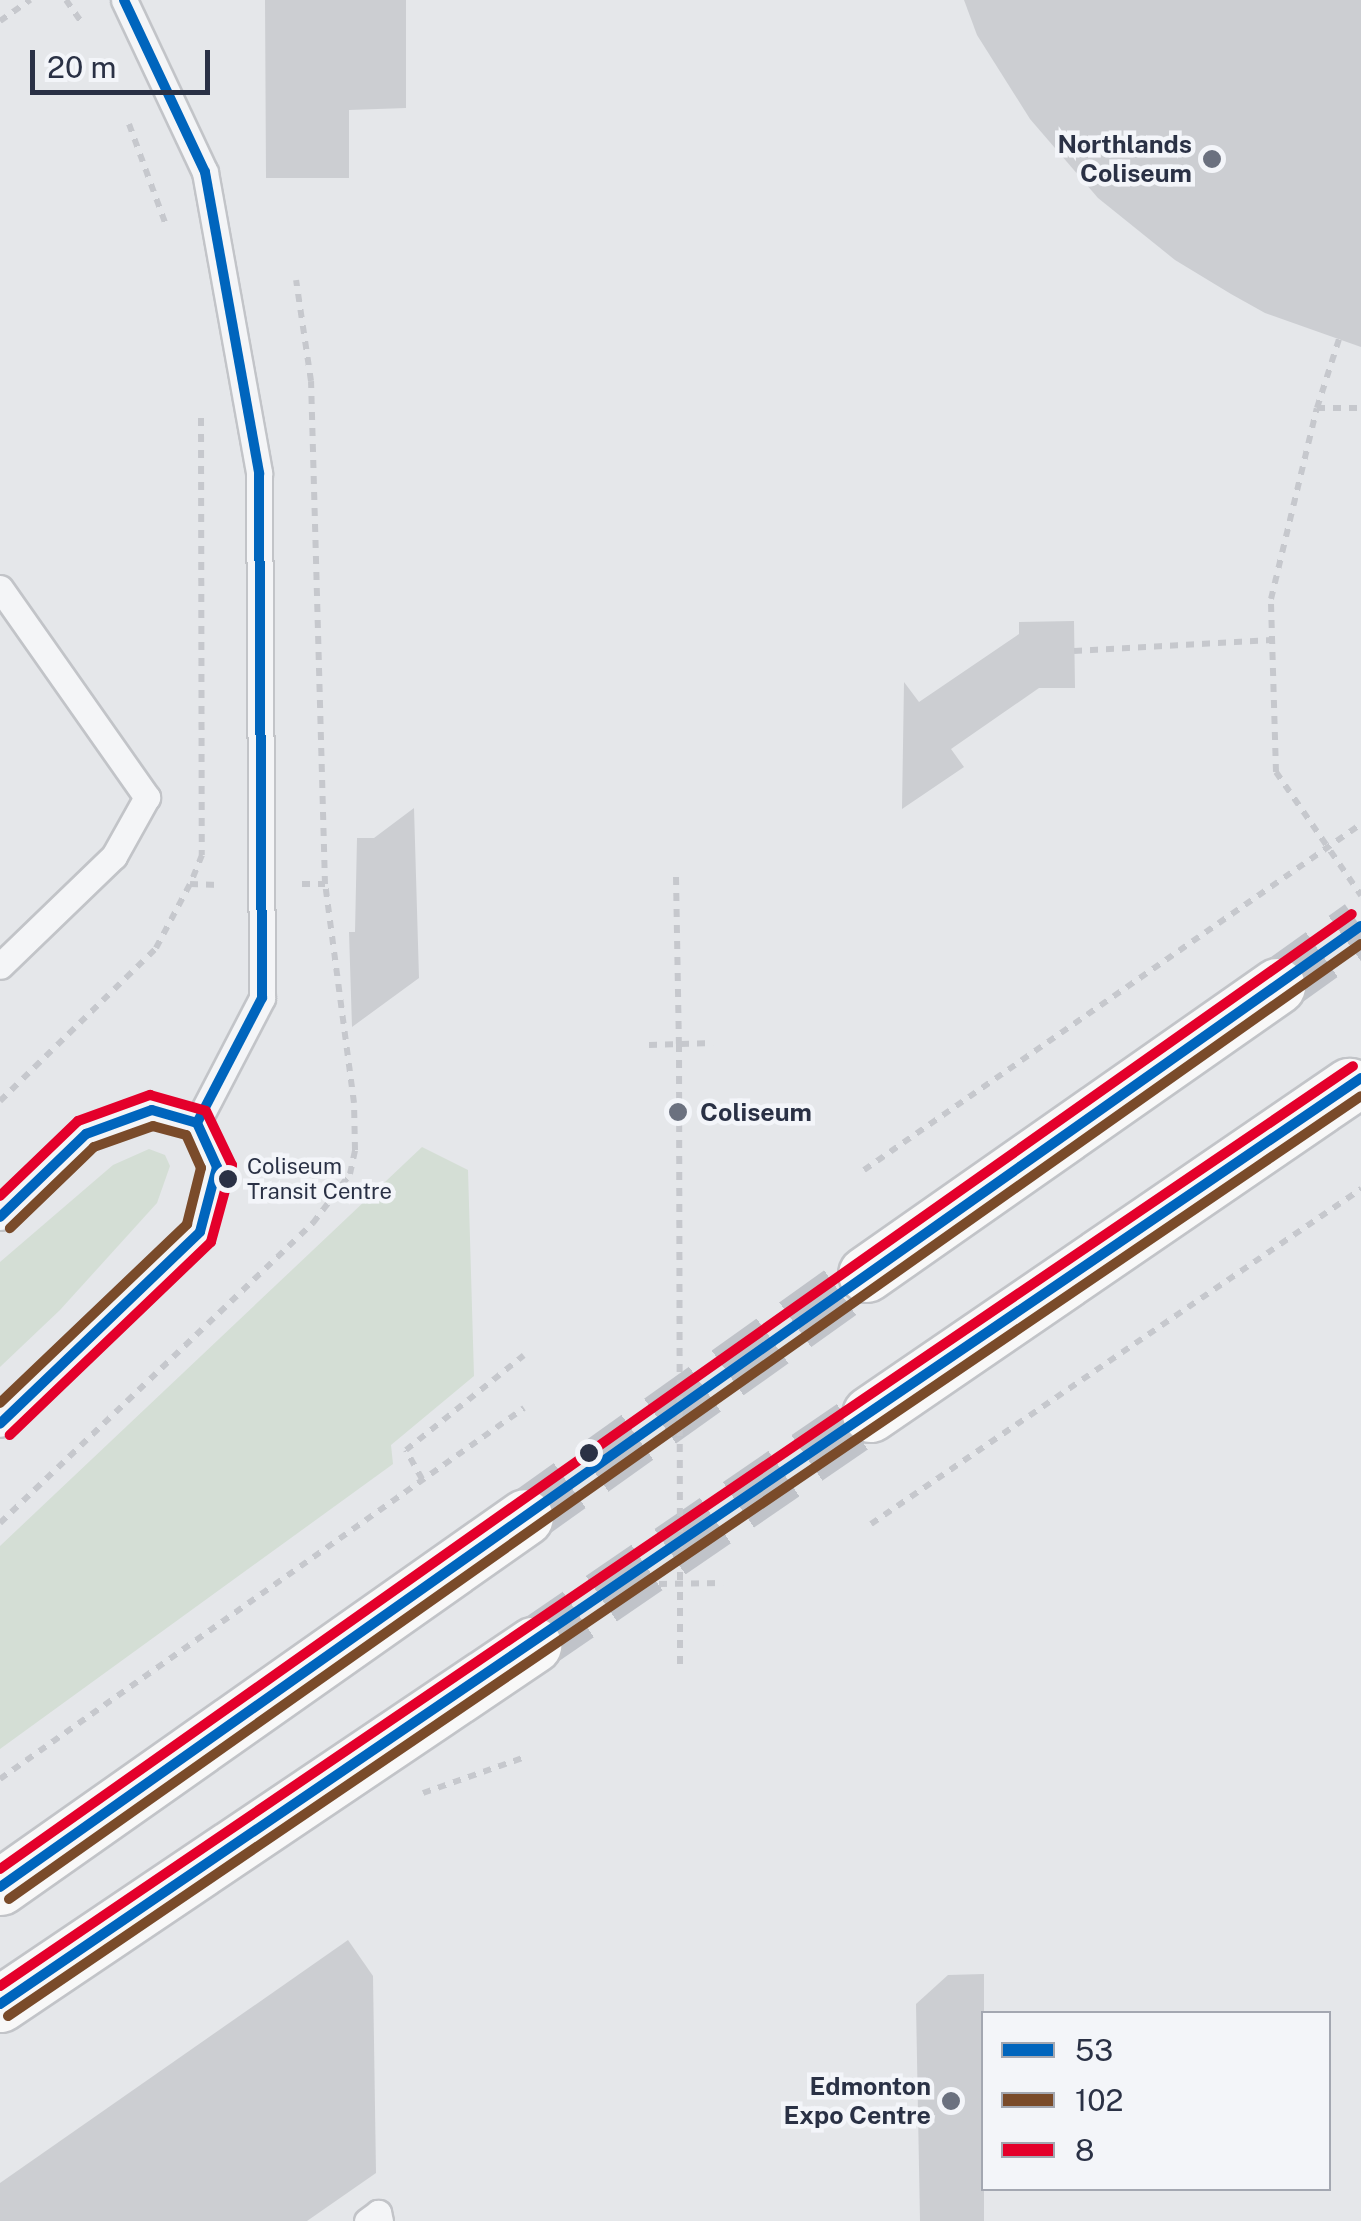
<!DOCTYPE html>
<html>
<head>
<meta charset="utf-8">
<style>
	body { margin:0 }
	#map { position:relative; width:1361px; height:2221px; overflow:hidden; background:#e5e7ea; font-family:"Public Sans",sans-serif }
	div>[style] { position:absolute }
	.green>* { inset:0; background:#d4ded5 }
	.building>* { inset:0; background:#ccced2 }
	.secondary-tunnel>* { height:55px; margin-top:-27.5px; transform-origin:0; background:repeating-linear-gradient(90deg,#c0c3c9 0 55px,transparent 0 83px) }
	.path>* { height:6px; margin-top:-3px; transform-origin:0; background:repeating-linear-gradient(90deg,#c6c8cd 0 8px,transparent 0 16px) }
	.roads { filter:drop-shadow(2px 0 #c2c4c8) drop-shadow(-2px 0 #c2c4c8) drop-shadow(0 2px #c2c4c8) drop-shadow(0 -2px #c2c4c8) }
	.lane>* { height:25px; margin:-12.5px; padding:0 12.5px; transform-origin:12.5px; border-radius:12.5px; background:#f4f5f7 }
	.secondary>* { height:55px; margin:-27.5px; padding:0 27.5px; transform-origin:27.5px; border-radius:27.5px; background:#f8f8f8 }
	.path-bridge>* { height:6px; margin-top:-3px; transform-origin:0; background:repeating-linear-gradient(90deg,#c6c8cd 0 8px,transparent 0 16px) }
	.bus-1>* { height:10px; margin:-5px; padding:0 5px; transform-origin:5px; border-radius:5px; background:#0065bd }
	.bus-2>* { height:10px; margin:-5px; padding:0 5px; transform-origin:5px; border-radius:5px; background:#7a4b2a }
	.bus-3>* { height:10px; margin:-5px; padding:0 5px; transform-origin:5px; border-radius:5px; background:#e4002b }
	.dots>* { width:28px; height:28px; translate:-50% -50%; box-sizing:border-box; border:5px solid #f3f5f9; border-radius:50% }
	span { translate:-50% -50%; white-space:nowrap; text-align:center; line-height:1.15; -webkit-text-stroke:9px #f3f5f9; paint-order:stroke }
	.bus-label { font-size:22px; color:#2a3145 }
	.left { translate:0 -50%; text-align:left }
	.poi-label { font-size:25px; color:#2a3145; font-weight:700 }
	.right { translate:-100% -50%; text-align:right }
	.legend { position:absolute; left:981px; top:2011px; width:350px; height:180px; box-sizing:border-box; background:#f3f5f9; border:2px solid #a3a7b1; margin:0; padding:12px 18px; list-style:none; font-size:30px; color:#2a3145 }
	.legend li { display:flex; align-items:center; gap:20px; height:50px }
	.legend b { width:50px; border:2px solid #a3a7b1 }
	.scale { position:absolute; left:30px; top:50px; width:180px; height:45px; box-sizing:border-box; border:5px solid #2a3145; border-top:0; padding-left:12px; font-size:30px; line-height:35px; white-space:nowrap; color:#2a3145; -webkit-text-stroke:8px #f3f5f9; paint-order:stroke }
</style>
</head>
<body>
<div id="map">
	<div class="green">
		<i style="clip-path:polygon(422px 1147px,468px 1170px,474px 1376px,391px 1445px,393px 1464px,0 1749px,0 1546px)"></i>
		<i style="clip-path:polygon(149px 1149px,165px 1155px,170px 1166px,157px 1203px,60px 1310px,0 1367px,0 1262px,113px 1165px)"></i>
	</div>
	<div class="building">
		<i style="clip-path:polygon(265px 0,406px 0,406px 108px,349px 110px,349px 178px,266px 178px)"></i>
		<i style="clip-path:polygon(964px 0,1361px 0,1361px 347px,1265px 313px,1231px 294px,1175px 260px,1098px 198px,1030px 119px,977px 35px)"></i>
		<i style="clip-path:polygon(1074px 621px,1075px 688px,1039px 688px,951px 749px,964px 767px,902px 809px,904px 682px,919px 702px,1019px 634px,1019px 622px)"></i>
		<i style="clip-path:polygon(414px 808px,419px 978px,352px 1027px,349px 932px,355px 932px,357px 838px,374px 838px)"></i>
		<i style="clip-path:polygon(348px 1940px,373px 1976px,376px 2173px,307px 2221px,0 2221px,0 2183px)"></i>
		<i style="clip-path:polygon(984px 1974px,984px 2221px,920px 2221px,916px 2004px,948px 1975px)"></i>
	</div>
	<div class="secondary-tunnel">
		<i style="left:1277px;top:986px;width:103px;rotate:-35.5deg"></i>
		<i style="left:525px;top:1517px;width:419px;rotate:-35.5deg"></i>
		<i style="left:533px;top:1645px;width:409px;rotate:-34.4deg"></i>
	</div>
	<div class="path">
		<i style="left:66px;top:0;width:28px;rotate:55deg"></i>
		<i style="left:0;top:21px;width:37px;rotate:-35deg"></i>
		<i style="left:129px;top:124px;width:108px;rotate:69.9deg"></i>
		<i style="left:1317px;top:408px;width:44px"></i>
		<i style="left:201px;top:418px;width:437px;rotate:89.9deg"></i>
		<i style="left:202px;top:855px;width:31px;rotate:112deg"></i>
		<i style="left:190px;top:884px;width:29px;rotate:2deg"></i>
		<i style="left:1074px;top:651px;width:198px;rotate:-3.2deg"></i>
		<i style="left:1276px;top:772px;width:173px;rotate:-91.7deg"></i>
		<i style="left:1271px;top:599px;width:196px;rotate:-76.5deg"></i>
		<i style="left:1317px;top:408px;width:72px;rotate:-72.3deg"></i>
		<i style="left:676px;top:877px;width:167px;rotate:89deg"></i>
		<i style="left:302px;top:884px;width:23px"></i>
		<i style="left:649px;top:1045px;width:64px;rotate:-1.8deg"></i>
		<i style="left:0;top:1101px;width:219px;rotate:-44.4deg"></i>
		<i style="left:156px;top:948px;width:72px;rotate:-62deg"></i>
		<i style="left:864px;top:1170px;width:606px;rotate:-34.84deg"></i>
		<i style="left:422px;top:1479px;width:33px;rotate:-119deg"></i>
		<i style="left:406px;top:1450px;width:151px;rotate:-38.8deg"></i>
		<i style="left:0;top:1523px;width:434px;rotate:-43.8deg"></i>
		<i style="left:313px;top:1223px;width:61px;rotate:-52.9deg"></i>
		<i style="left:350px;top:1174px;width:25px;rotate:-78deg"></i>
		<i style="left:355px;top:1150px;width:47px;rotate:-91.2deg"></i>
		<i style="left:354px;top:1103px;width:221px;rotate:-97.5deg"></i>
		<i style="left:325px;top:884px;width:503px;rotate:-91.59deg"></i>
		<i style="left:311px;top:381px;width:102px;rotate:-98.4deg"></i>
		<i style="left:871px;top:1524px;width:594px;rotate:-34.36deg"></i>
		<i style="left:659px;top:1584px;width:64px;rotate:-0.9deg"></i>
		<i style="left:680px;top:1664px;width:80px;rotate:-90deg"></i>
		<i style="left:0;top:1779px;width:642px;rotate:-35.3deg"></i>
		<i style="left:423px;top:1793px;width:111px;rotate:-19.4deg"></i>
	</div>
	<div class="roads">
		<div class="lane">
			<i style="left:124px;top:0;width:190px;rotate:64.8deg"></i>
			<i style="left:205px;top:172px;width:306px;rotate:79.8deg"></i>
			<i style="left:259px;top:473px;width:525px;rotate:89.67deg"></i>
			<i style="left:262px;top:998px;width:141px;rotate:117.5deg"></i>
			<i style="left:0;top:588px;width:256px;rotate:54.9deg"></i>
			<i style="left:147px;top:797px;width:68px;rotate:119.2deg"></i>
			<i style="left:114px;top:856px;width:158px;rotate:136deg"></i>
			<i style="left:0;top:1217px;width:120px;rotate:-44deg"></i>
			<i style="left:86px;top:1134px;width:70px;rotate:-20deg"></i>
			<i style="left:152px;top:1110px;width:47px;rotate:16.1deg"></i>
			<i style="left:197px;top:1123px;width:48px;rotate:65.6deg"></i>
			<i style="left:217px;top:1167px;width:67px;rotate:104.7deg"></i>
			<i style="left:200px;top:1232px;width:277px;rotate:136.2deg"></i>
			<i style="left:367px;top:2221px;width:14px;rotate:-36deg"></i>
			<i style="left:378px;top:2213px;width:8px;rotate:76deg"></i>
		</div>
		<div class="secondary">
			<i style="left:866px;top:1274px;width:502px;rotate:-35.02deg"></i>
			<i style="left:870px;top:1414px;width:581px;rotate:-34.4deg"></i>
			<i style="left:0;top:1887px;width:642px;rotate:-35.17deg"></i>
			<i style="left:0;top:2004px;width:643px;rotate:-33.96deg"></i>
		</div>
	</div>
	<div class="path-bridge">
		<i style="left:1276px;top:772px;width:150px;rotate:55.4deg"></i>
		<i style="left:679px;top:1044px;width:540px;rotate:89.89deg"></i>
	</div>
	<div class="bus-1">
		<i style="left:124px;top:0;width:190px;rotate:64.8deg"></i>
		<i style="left:205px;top:172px;width:306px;rotate:79.8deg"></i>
		<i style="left:259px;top:473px;width:525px;rotate:89.67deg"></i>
		<i style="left:262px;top:998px;width:141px;rotate:117.5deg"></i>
		<i style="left:0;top:1217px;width:120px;rotate:-44deg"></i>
		<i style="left:86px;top:1134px;width:70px;rotate:-20deg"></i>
		<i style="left:152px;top:1110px;width:47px;rotate:16.1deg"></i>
		<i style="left:197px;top:1123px;width:48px;rotate:65.6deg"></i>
		<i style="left:217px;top:1167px;width:67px;rotate:104.7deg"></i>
		<i style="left:200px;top:1232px;width:277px;rotate:136.2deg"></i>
		<i style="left:0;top:1887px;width:1666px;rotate:-35.23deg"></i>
		<i style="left:0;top:2004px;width:1646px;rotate:-34.23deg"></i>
	</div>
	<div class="bus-2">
		<i style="left:0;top:1403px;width:259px;rotate:-43.7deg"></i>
		<i style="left:187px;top:1224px;width:58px;rotate:-76deg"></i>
		<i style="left:201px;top:1168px;width:36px;rotate:-114deg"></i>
		<i style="left:186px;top:1135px;width:34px;rotate:-165deg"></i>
		<i style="left:153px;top:1126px;width:63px;rotate:160.4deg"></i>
		<i style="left:94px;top:1147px;width:117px;rotate:136deg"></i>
		<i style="left:9px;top:1899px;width:1655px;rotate:-35.24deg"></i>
		<i style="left:8px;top:2016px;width:1636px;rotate:-34.21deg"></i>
	</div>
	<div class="bus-3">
		<i style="left:0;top:1196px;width:108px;rotate:-43.9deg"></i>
		<i style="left:78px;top:1121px;width:77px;rotate:-19.9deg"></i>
		<i style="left:150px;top:1095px;width:58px;rotate:15.9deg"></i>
		<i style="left:206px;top:1111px;width:60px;rotate:64.3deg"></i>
		<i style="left:232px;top:1165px;width:80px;rotate:105.3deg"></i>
		<i style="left:211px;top:1242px;width:279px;rotate:136.2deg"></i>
		<i style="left:0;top:1869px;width:1655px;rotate:-35.24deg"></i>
		<i style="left:0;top:1986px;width:1636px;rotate:-34.21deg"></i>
	</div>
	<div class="dots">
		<i style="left:1212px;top:159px;background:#6b717f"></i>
		<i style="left:678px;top:1112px;background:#6b717f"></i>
		<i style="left:228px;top:1179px;background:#2a3145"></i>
		<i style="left:589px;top:1453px;background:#2a3145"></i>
		<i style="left:951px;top:2101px;background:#6b717f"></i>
	</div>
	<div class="bus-label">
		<span class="left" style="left:247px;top:1179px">Coliseum<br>Transit Centre</span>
	</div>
	<div class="poi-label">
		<span class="right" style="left:1192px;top:159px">Northlands<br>Coliseum</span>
		<span class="left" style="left:700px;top:1112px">Coliseum</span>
		<span class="right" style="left:931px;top:2101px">Edmonton<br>Expo Centre</span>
	</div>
	<ul class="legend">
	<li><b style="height:12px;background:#0065bd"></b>53</li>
	<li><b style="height:12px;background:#7a4b2a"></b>102</li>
	<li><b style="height:12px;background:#e4002b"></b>8</li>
	</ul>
	<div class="scale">20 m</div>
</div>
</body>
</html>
